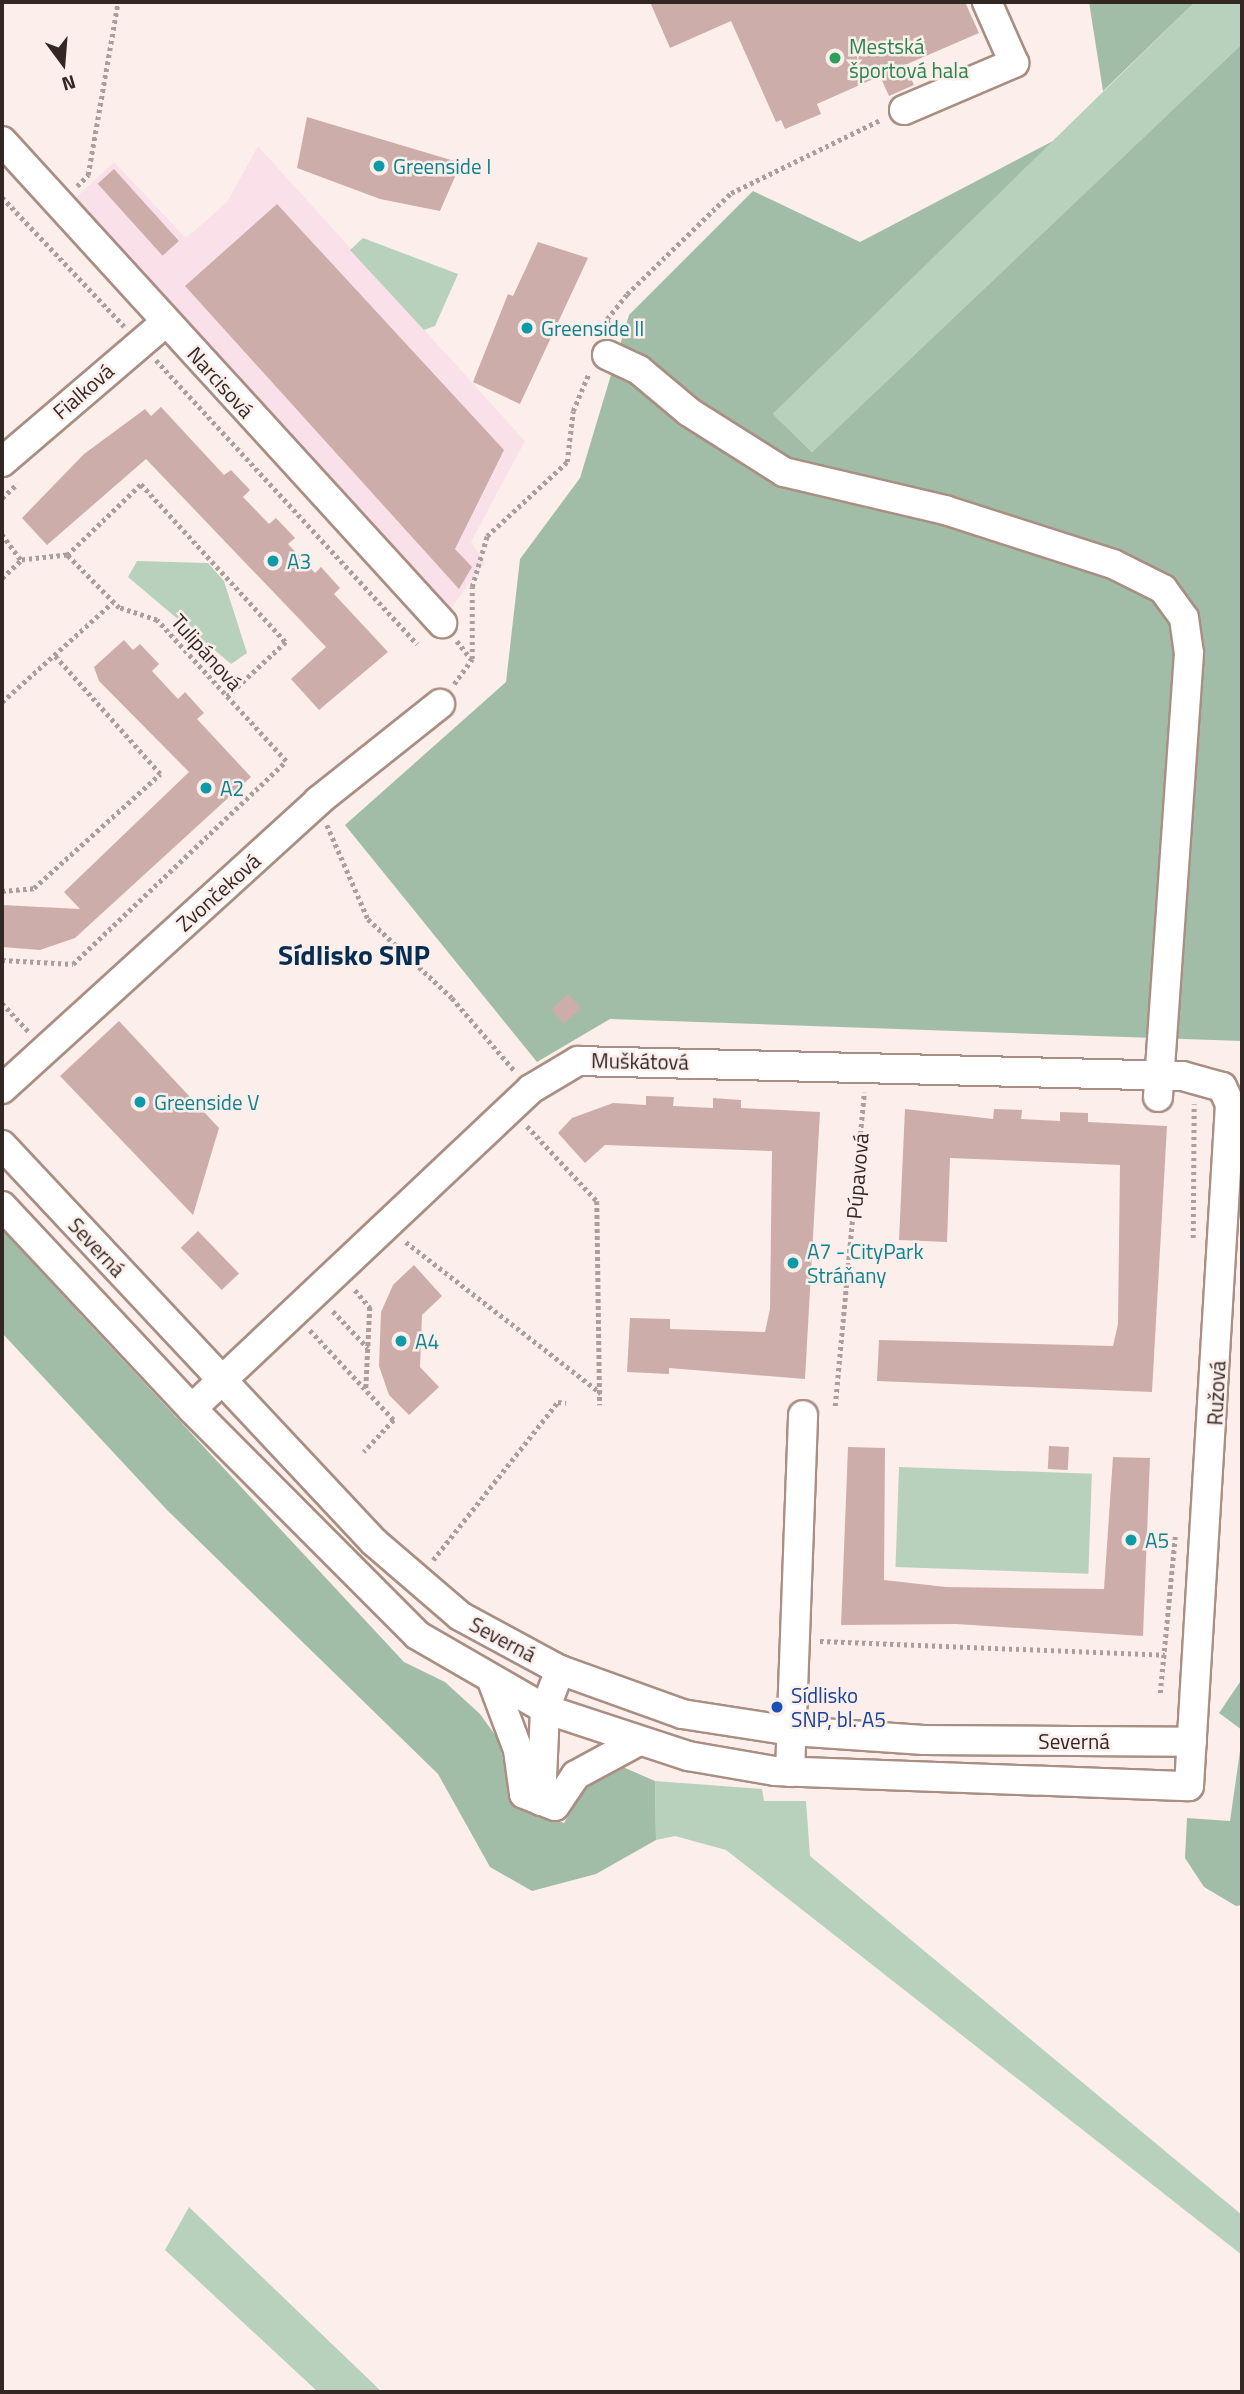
<!DOCTYPE html>
<html>
<head>
<meta charset="utf-8">
<style>
	body { margin:0 }
	#map { position:relative; width:1244px; height:2394px; overflow:hidden; background:#fcefeb; font-family:"Titillium Web",sans-serif }
	div>[style] { position:absolute }
	.industrial>* { inset:0; background:#fae1e9 }
	.green>* { inset:0; background:#b8d1bc; transform-origin:0 0 }
	.forest>* { inset:0; background:#a2bda7 }
	.building>* { inset:0; background:#cdadaa; transform-origin:0 0 }
	.path>* { height:4.5px; margin-top:-2.25px; transform-origin:0; background:repeating-linear-gradient(90deg,#ab9f9b 0 3.5px,transparent 0 7px) }
	.roads { filter:drop-shadow(2px 0 #a98e83) drop-shadow(-2px 0 #a98e83) drop-shadow(0 2px #a98e83) drop-shadow(0 -2px #a98e83) }
	.minor>* { height:28px; margin:-14px; padding:0 14px; transform-origin:14px; border-radius:14px; background:#fff }
	.dots>* { width:19px; height:19px; translate:-50% -50%; box-sizing:border-box; border:4px solid #fcefeb; border-radius:50% }
	span { translate:-50% -50%; white-space:nowrap; text-align:center; line-height:1.15; -webkit-text-stroke:5px #fcefeb; paint-order:stroke }
	.leisure-label { font-size:21px; color:#27864d }
	.left { translate:0 -50%; text-align:left }
	.culture-label { font-size:21px; color:#0d838f }
	.street-label { font-size:21px; color:#322722 }
	.transit-label { font-size:21px; color:#164399 }
	.district-label { font-size:28px; color:#032d52; font-weight:700 }
	.frame { position:absolute; inset:0; border:4px solid #322722; pointer-events:none }
	.north { position:absolute; left:28px; top:28px; width:70px; height:70px; -webkit-text-stroke:5px #fcefeb; paint-order:stroke; rotate:164deg; font-size:19px; font-weight:700; line-height:28px; text-align:center; color:#322722 }
	.north::after { content:''; display:block; margin:auto; width:24px; height:32px; background:#322722; clip-path:polygon(50% 0,100% 100%,50% 72%,0 100%) }
</style>
</head>
<body>
<div id="map">
	<div class="industrial">
		<i style="clip-path:polygon(258px 146px,525px 441px,471px 542px,485px 562px,450px 610px,72px 201px,114px 162px,186px 238px,227px 202px)"></i>
	</div>
	<div class="green">
		<i style="clip-path:polygon(1195px 2px,1242px 2px,1242px 44px,812px 452px,773px 414px)"></i>
		<i style="clip-path:polygon(363px 238px,458px 274px,435px 326px,424px 330px,350px 250px)"></i>
		<i style="clip-path:polygon(137px 561px,208px 563px,224px 581px,247px 653px,231px 664px,128px 577px)"></i>
		<i style="left:899px;top:1467px;width:193px;height:100px;rotate:2deg"></i>
		<i style="clip-path:polygon(655px 1781px,762px 1789px,764px 1801px,806px 1801px,810px 1856px,1242px 2215px,1242px 2255px,726px 1850px,675px 1836px,656px 1840px)"></i>
		<i style="clip-path:polygon(189px 2207px,382px 2392px,318px 2392px,165px 2250px)"></i>
	</div>
	<div class="forest">
		<i style="clip-path:polygon(1089px 2px,1195px 2px,1103px 91px)"></i>
		<i style="clip-path:polygon(1242px 44px,1242px 1041px,610px 1019px,537px 1062px,345px 825px,506px 682px,520px 559px,580px 478px,629px 315px,753px 191px,860px 242px,1053px 141px,773px 414px,812px 452px)"></i>
		<i style="clip-path:polygon(2px 1230px,404px 1662px,445px 1682px,480px 1714px,498px 1739px,514px 1805px,564px 1823px,594px 1774px,616px 1764px,655px 1781px,656px 1840px,596px 1874px,532px 1891px,490px 1867px,438px 1774px,167px 1510px,2px 1333px)"></i>
		<i style="clip-path:polygon(1242px 1679px,1242px 1730px,1219px 1713px)"></i>
		<i style="clip-path:polygon(1242px 1737px,1242px 1905px,1236px 1906px,1204px 1887px,1185px 1858px,1187px 1818px,1230px 1821px)"></i>
	</div>
	<div class="building">
		<i style="clip-path:polygon(650px 2px,965px 2px,979px 33px,905px 65px,914px 85px,889px 96px,880px 76px,817px 104px,821px 114px,785px 129px,781px 120px,776px 122px,731px 21px,670px 48px)"></i>
		<i style="clip-path:polygon(307px 117px,461px 163px,440px 211px,380px 199px,297px 168px)"></i>
		<i style="left:114px;top:169px;width:97px;height:22px;rotate:48deg"></i>
		<i style="clip-path:polygon(277px 204px,504px 450px,455px 549px,472px 567px,459px 589px,185px 286px)"></i>
		<i style="clip-path:polygon(538px 242px,588px 258px,520px 404px,473px 382px,508px 294px,513px 296px)"></i>
		<i style="clip-path:polygon(161px 407px,224px 475px,231px 470px,250px 490px,243px 497px,269px 524px,276px 518px,295px 538px,288px 544px,315px 573px,321px 567px,340px 588px,334px 594px,388px 652px,319px 710px,291px 679px,326px 647px,146px 459px,47px 545px,22px 518px,84px 454px,145px 409px,151px 416px)"></i>
		<i style="clip-path:polygon(124px 640px,133px 650px,140px 644px,159px 664px,152px 671px,178px 699px,185px 692px,204px 713px,197px 719px,251px 777px,75px 938px,40px 950px,2px 947px,2px 905px,80px 909px,64px 892px,189px 772px,99px 681px,94px 667px)"></i>
		<i style="left:568px;top:994px;width:19px;height:23px;rotate:47deg"></i>
		<i style="clip-path:polygon(119px 1021px,219px 1128px,193px 1215px,60px 1076px)"></i>
		<i style="clip-path:polygon(646px 1096px,674px 1097px,673px 1106px,713px 1108px,713px 1098px,741px 1100px,741px 1108px,820px 1112px,805px 1379px,669px 1368px,669px 1374px,627px 1372px,630px 1318px,670px 1319px,670px 1329px,765px 1332px,770px 1309px,772px 1151px,605px 1145px,585px 1163px,558px 1133px,572px 1118px,613px 1103px,646px 1105px)"></i>
		<i style="clip-path:polygon(905px 1109px,993px 1119px,994px 1109px,1022px 1110px,1021px 1119px,1060px 1121px,1060px 1112px,1088px 1113px,1088px 1122px,1167px 1126px,1152px 1392px,877px 1381px,879px 1340px,1113px 1346px,1118px 1324px,1120px 1165px,950px 1158px,947px 1242px,899px 1240px)"></i>
		<i style="left:198px;top:1231px;width:59px;height:24px;rotate:46deg"></i>
		<i style="clip-path:polygon(414px 1265px,442px 1296px,422px 1315px,420px 1367px,439px 1387px,409px 1415px,389px 1395px,379px 1366px,381px 1312px,393px 1285px)"></i>
		<i style="left:1049px;top:1446px;width:20px;height:23px;rotate:3deg"></i>
		<i style="clip-path:polygon(848px 1447px,885px 1448px,884px 1580px,946px 1587px,1104px 1589px,1113px 1457px,1150px 1458px,1143px 1636px,956px 1624px,841px 1625px)"></i>
	</div>
	<div class="path">
		<i style="left:77px;top:186px;width:16px;rotate:-45deg"></i>
		<i style="left:88px;top:175px;width:176px;rotate:-80.2deg"></i>
		<i style="left:2px;top:197px;width:178px;rotate:46.6deg"></i>
		<i style="left:609px;top:330px;width:11px;rotate:-100deg"></i>
		<i style="left:607px;top:319px;width:32px;rotate:-51deg"></i>
		<i style="left:627px;top:294px;width:145px;rotate:-44.2deg"></i>
		<i style="left:731px;top:193px;width:166px;rotate:-26.1deg"></i>
		<i style="left:156px;top:360px;width:386px;rotate:47.4deg"></i>
		<i style="left:2px;top:498px;width:21px;rotate:-43deg"></i>
		<i style="left:2px;top:534px;width:32px;rotate:54deg"></i>
		<i style="left:67px;top:555px;width:103px;rotate:-43.8deg"></i>
		<i style="left:141px;top:484px;width:214px;rotate:47.5deg"></i>
		<i style="left:286px;top:642px;width:81px;rotate:137deg"></i>
		<i style="left:2px;top:578px;width:26px;rotate:-43deg"></i>
		<i style="left:457px;top:641px;width:23px;rotate:52deg"></i>
		<i style="left:454px;top:684px;width:31px;rotate:-54deg"></i>
		<i style="left:472px;top:659px;width:72px;rotate:-90deg"></i>
		<i style="left:472px;top:587px;width:53px;rotate:-73.6deg"></i>
		<i style="left:487px;top:536px;width:109px;rotate:-42.8deg"></i>
		<i style="left:567px;top:462px;width:51px;rotate:-83.3deg"></i>
		<i style="left:573px;top:411px;width:41px;rotate:-67.2deg"></i>
		<i style="left:2px;top:702px;width:149px;rotate:-42deg"></i>
		<i style="left:327px;top:825px;width:103px;rotate:66.4deg"></i>
		<i style="left:368px;top:919px;width:115px;rotate:43.2deg"></i>
		<i style="left:452px;top:998px;width:95px;rotate:49.3deg"></i>
		<i style="left:2px;top:891px;width:32px;rotate:-5deg"></i>
		<i style="left:34px;top:888px;width:170px;rotate:-42.1deg"></i>
		<i style="left:160px;top:774px;width:159px;rotate:-131.7deg"></i>
		<i style="left:2px;top:960px;width:71px;rotate:3.2deg"></i>
		<i style="left:73px;top:964px;width:294px;rotate:-43.6deg"></i>
		<i style="left:286px;top:761px;width:191px;rotate:-132.5deg"></i>
		<i style="left:157px;top:620px;width:40px;rotate:-162deg"></i>
		<i style="left:119px;top:608px;width:74px;rotate:-134.5deg"></i>
		<i style="left:67px;top:555px;width:46px;rotate:173.8deg"></i>
		<i style="left:2px;top:1003px;width:41px;rotate:47deg"></i>
		<i style="left:527px;top:1126px;width:103px;rotate:47deg"></i>
		<i style="left:597px;top:1201px;width:204px;rotate:89.2deg"></i>
		<i style="left:1193px;top:1238px;width:134px;rotate:-89.6deg"></i>
		<i style="left:406px;top:1242px;width:247px;rotate:37.8deg"></i>
		<i style="left:355px;top:1290px;width:23px;rotate:49deg"></i>
		<i style="left:370px;top:1307px;width:83px;rotate:92.8deg"></i>
		<i style="left:333px;top:1311px;width:51px;rotate:46.6deg"></i>
		<i style="left:310px;top:1330px;width:123px;rotate:47deg"></i>
		<i style="left:394px;top:1420px;width:44px;rotate:133.2deg"></i>
		<i style="left:835px;top:1406px;width:315px;rotate:-84.7deg"></i>
		<i style="left:433px;top:1560px;width:201px;rotate:-51.7deg"></i>
		<i style="left:558px;top:1402px;width:8px;rotate:7deg"></i>
		<i style="left:820px;top:1641px;width:345px;rotate:2.3deg"></i>
		<i style="left:1160px;top:1693px;width:157px;rotate:-84.5deg"></i>
	</div>
	<div class="roads">
		<div class="minor">
			<i style="left:904px;top:110px;width:120px;rotate:-23.1deg"></i>
			<i style="left:1014px;top:63px;width:67px;rotate:-113.9deg"></i>
			<i style="left:2px;top:141px;width:653px;rotate:47.61deg"></i>
			<i style="left:607px;top:355px;width:35px;rotate:25deg"></i>
			<i style="left:639px;top:370px;width:65px;rotate:40deg"></i>
			<i style="left:689px;top:412px;width:112px;rotate:32.3deg"></i>
			<i style="left:784px;top:472px;width:165px;rotate:13.3deg"></i>
			<i style="left:945px;top:510px;width:176px;rotate:17.8deg"></i>
			<i style="left:1113px;top:564px;width:56px;rotate:26.6deg"></i>
			<i style="left:1163px;top:589px;width:36px;rotate:54deg"></i>
			<i style="left:1184px;top:618px;width:35px;rotate:82deg"></i>
			<i style="left:1189px;top:653px;width:445px;rotate:94deg"></i>
			<i style="left:2px;top:462px;width:216px;rotate:-40.5deg"></i>
			<i style="left:2px;top:1089px;width:428px;rotate:-42.3deg"></i>
			<i style="left:318px;top:801px;width:156px;rotate:-38.5deg"></i>
			<i style="left:2px;top:1145px;width:544px;rotate:46.86deg"></i>
			<i style="left:374px;top:1542px;width:113px;rotate:40.7deg"></i>
			<i style="left:460px;top:1616px;width:114px;rotate:28.4deg"></i>
			<i style="left:560px;top:1670px;width:130px;rotate:19.8deg"></i>
			<i style="left:682px;top:1714px;width:111px;rotate:8.8deg"></i>
			<i style="left:792px;top:1731px;width:132px;rotate:3.9deg"></i>
			<i style="left:924px;top:1740px;width:268px;rotate:0.4deg"></i>
			<i style="left:2px;top:1206px;width:278px;rotate:46.9deg"></i>
			<i style="left:192px;top:1409px;width:319px;rotate:45.1deg"></i>
			<i style="left:417px;top:1635px;width:148px;rotate:30deg"></i>
			<i style="left:545px;top:1709px;width:151px;rotate:18.2deg"></i>
			<i style="left:688px;top:1756px;width:88px;rotate:9.8deg"></i>
			<i style="left:775px;top:1771px;width:414px;rotate:2.1deg"></i>
			<i style="left:1189px;top:1786px;width:683px;rotate:-86.56deg"></i>
			<i style="left:1230px;top:1104px;width:19px;rotate:-115deg"></i>
			<i style="left:1222px;top:1087px;width:41px;rotate:-164.6deg"></i>
			<i style="left:1182px;top:1076px;width:604px;rotate:-178.58deg"></i>
			<i style="left:578px;top:1061px;width:55px;rotate:149.2deg"></i>
			<i style="left:531px;top:1089px;width:466px;rotate:136.7deg"></i>
			<i style="left:493px;top:1683px;width:72px;rotate:69.5deg"></i>
			<i style="left:518px;top:1750px;width:44px;rotate:82.2deg"></i>
			<i style="left:524px;top:1794px;width:33px;rotate:21deg"></i>
			<i style="left:555px;top:1806px;width:37px;rotate:-56deg"></i>
			<i style="left:576px;top:1775px;width:69px;rotate:-28.4deg"></i>
			<i style="left:790px;top:1772px;width:357px;rotate:-87.9deg"></i>
			<i style="left:541px;top:1801px;width:92px;rotate:-87.5deg"></i>
			<i style="left:545px;top:1709px;width:42px;rotate:-69deg"></i>
		</div>
	</div>
	<div class="dots">
		<i style="left:835px;top:58px;background:#2e9e5b"></i>
		<i style="left:379px;top:166px;background:#0f9aa8"></i>
		<i style="left:527px;top:328px;background:#0f9aa8"></i>
		<i style="left:273px;top:561px;background:#0f9aa8"></i>
		<i style="left:206px;top:788px;background:#0f9aa8"></i>
		<i style="left:140px;top:1102px;background:#0f9aa8"></i>
		<i style="left:793px;top:1263px;background:#0f9aa8"></i>
		<i style="left:401px;top:1341px;background:#0f9aa8"></i>
		<i style="left:1131px;top:1540px;background:#0f9aa8"></i>
		<i style="left:777px;top:1707px;background:#1a4fb4"></i>
	</div>
	<div class="leisure-label">
		<span class="left" style="left:849px;top:58px">Mestská<br>športová hala</span>
	</div>
	<div class="culture-label">
		<span class="left" style="left:393px;top:166px">Greenside I</span>
		<span class="left" style="left:541px;top:328px">Greenside II</span>
		<span class="left" style="left:287px;top:561px">A3</span>
		<span class="left" style="left:220px;top:788px">A2</span>
		<span class="left" style="left:154px;top:1102px">Greenside V</span>
		<span class="left" style="left:807px;top:1263px">A7 - CityPark<br>Stráňany</span>
		<span class="left" style="left:415px;top:1341px">A4</span>
		<span class="left" style="left:1145px;top:1540px">A5</span>
	</div>
	<div class="street-label">
		<span style="left:221px;top:382px;rotate:48deg">Narcisová</span>
		<span style="left:83px;top:391px;rotate:-41deg">Fialková</span>
		<span style="left:207px;top:652px;rotate:48deg">Tulipánová</span>
		<span style="left:218px;top:892px;rotate:-42deg">Zvončeková</span>
		<span style="left:640px;top:1061px;rotate:1deg">Muškátová</span>
		<span style="left:857px;top:1176px;rotate:-85deg">Púpavová</span>
		<span style="left:97px;top:1247px;rotate:47deg">Severná</span>
		<span style="left:1216px;top:1393px;rotate:-87deg">Ružová</span>
		<span style="left:503px;top:1639px;rotate:28deg">Severná</span>
		<span style="left:1074px;top:1741px">Severná</span>
	</div>
	<div class="transit-label">
		<span class="left" style="left:791px;top:1707px">Sídlisko<br>SNP, bl. A5</span>
	</div>
	<div class="district-label">
		<span style="left:354px;top:955px">Sídlisko SNP</span>
	</div>
	<div class="frame"></div>
	<div class="north">N</div>
</div>
</body>
</html>
